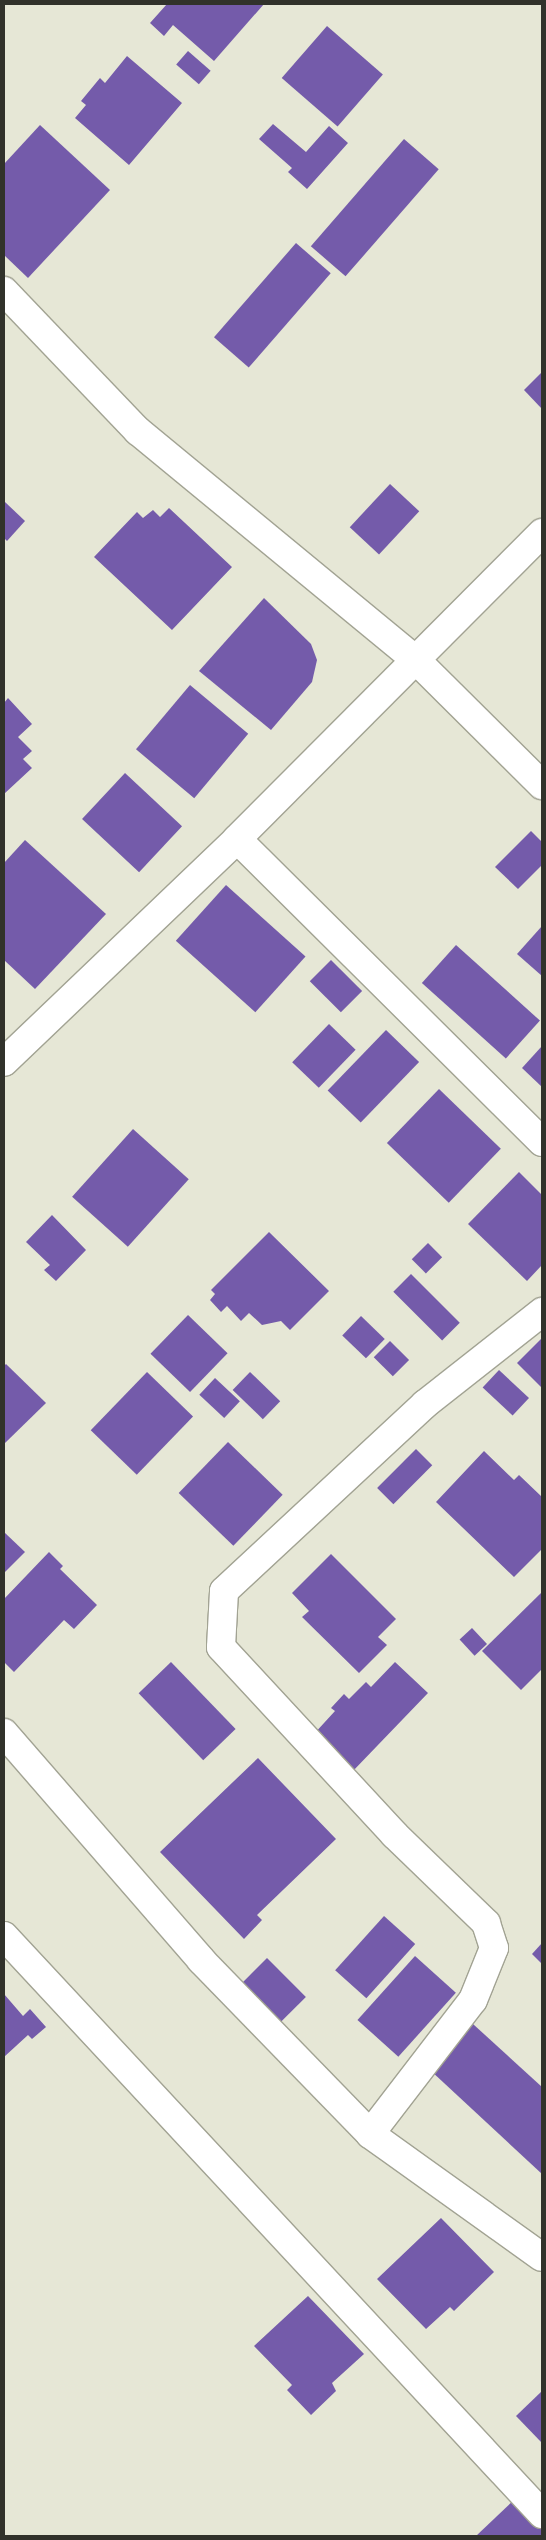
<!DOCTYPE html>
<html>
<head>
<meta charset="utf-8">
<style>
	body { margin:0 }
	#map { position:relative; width:546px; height:2540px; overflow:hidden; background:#e6e7d6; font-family:"Titillium Web",sans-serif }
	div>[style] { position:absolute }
	.building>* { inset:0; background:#745baa; transform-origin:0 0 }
	.roads { filter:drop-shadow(1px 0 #a2a393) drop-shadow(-1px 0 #a2a393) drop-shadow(0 1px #a2a393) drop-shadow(0 -1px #a2a393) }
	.minor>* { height:28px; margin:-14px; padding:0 14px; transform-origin:14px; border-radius:14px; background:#fff }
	span { translate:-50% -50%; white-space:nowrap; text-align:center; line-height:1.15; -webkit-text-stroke:5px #f3f4e3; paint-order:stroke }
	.frame { position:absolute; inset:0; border:5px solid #31322b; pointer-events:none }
</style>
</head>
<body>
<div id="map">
	<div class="building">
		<i style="clip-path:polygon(167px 4px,264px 4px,214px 61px,173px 25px,164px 36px,150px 23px)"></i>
		<i style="left:327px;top:26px;width:74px;height:69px;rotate:41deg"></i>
		<i style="left:188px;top:51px;width:30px;height:18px;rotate:41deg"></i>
		<i style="clip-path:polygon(127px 56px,182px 103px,129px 165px,75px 118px,86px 105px,81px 101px,100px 78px,105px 83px)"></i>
		<i style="clip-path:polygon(273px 124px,306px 152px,329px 126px,348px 143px,307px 189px,288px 172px,292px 168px,259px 139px)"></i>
		<i style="clip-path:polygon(40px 125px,110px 190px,28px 278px,4px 255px,4px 164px)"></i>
		<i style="left:404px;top:139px;width:46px;height:142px;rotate:41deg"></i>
		<i style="left:296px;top:243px;width:46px;height:125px;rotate:41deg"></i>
		<i style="clip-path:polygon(542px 372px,542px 409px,524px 390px)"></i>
		<i style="left:390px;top:484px;width:40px;height:59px;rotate:43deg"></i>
		<i style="clip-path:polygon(5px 502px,25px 521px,7px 541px,4px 538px)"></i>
		<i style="clip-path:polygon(169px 508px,232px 567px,172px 630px,94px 557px,137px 512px,143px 518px,153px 510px,160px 517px)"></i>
		<i style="clip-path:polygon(264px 598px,311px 644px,317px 660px,312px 682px,271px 730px,199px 671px)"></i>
		<i style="left:190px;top:685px;width:76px;height:84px;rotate:40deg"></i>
		<i style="clip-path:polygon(8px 698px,32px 724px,18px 737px,32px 751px,23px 759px,32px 768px,4px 794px,4px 703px)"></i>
		<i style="left:125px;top:773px;width:78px;height:63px;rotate:43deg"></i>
		<i style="clip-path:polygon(531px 831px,542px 842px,542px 865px,518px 889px,495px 867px)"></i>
		<i style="clip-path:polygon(25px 840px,106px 914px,35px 989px,4px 960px,4px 863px)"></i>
		<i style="left:226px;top:885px;width:107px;height:75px;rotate:42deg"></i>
		<i style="clip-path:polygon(542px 926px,542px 976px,517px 954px)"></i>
		<i style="left:456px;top:945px;width:113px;height:51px;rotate:42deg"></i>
		<i style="left:331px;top:960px;width:44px;height:30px;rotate:45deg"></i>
		<i style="left:329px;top:1024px;width:37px;height:53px;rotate:44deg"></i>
		<i style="left:386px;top:1030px;width:46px;height:84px;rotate:44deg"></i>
		<i style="clip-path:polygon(542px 1046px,542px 1087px,522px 1068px)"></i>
		<i style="left:439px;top:1089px;width:86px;height:75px;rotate:44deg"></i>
		<i style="left:133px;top:1129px;width:75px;height:91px;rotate:42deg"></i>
		<i style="clip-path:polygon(519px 1172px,542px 1195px,542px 1265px,527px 1281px,468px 1224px)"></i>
		<i style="clip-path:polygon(52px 1215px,86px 1250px,56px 1281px,44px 1270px,50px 1265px,26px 1242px)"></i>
		<i style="clip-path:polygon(269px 1232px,329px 1291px,290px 1330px,281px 1321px,262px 1325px,249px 1313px,241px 1321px,227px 1306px,221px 1312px,210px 1300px,215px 1294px,211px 1290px)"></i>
		<i style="left:428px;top:1243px;width:20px;height:23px;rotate:45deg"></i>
		<i style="left:411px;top:1274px;width:69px;height:25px;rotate:45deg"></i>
		<i style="left:188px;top:1315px;width:55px;height:54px;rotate:44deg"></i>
		<i style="left:361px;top:1316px;width:33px;height:27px;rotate:44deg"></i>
		<i style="clip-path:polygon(542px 1338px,542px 1388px,517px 1363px)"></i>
		<i style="left:390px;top:1341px;width:27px;height:23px;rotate:45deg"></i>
		<i style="clip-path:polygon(6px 1364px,46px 1403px,4px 1444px,4px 1366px)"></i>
		<i style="left:499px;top:1370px;width:41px;height:24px;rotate:43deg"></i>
		<i style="left:147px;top:1372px;width:64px;height:81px;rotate:44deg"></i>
		<i style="left:250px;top:1372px;width:42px;height:25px;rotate:44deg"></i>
		<i style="left:215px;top:1378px;width:34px;height:23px;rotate:43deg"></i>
		<i style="left:228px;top:1442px;width:76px;height:71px;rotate:44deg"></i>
		<i style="left:416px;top:1449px;width:23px;height:55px;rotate:45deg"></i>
		<i style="clip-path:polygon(484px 1451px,514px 1480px,519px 1475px,542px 1497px,542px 1549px,514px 1577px,436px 1502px)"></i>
		<i style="clip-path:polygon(4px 1532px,25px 1552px,4px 1573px)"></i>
		<i style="clip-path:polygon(49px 1552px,63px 1566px,60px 1569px,97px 1605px,74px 1629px,64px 1620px,14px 1672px,4px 1662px,4px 1599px)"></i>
		<i style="clip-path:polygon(331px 1554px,396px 1619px,378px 1637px,387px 1645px,359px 1673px,302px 1617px,309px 1611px,292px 1593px)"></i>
		<i style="clip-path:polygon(542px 1592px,542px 1669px,521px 1690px,482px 1651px)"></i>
		<i style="left:472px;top:1628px;width:22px;height:17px;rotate:47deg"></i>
		<i style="left:171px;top:1662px;width:93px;height:45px;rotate:46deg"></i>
		<i style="clip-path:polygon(395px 1662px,428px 1693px,352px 1772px,313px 1735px,335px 1711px,331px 1708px,344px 1694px,349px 1699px,366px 1682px,371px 1687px)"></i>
		<i style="clip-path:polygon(258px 1758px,336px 1839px,257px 1915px,262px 1920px,244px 1939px,160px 1852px)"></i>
		<i style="left:384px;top:1916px;width:42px;height:73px;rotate:42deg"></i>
		<i style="clip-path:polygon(542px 1943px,542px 1964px,532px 1954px)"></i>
		<i style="left:415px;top:1956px;width:55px;height:86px;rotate:42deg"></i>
		<i style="left:267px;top:1958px;width:55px;height:37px;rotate:45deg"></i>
		<i style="clip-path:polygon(4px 1994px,23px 2016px,30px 2009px,46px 2027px,32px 2039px,28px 2035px,4px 2057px)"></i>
		<i style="clip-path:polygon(473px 2024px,542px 2087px,542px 2174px,430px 2070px)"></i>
		<i style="clip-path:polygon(441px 2218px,494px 2272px,454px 2311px,450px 2307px,426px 2329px,377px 2279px)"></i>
		<i style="clip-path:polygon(308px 2296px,364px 2354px,332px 2383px,336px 2391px,311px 2415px,287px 2390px,292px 2385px,254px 2346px)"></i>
		<i style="clip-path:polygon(542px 2391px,542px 2443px,516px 2416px)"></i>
		<i style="clip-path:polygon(516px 2498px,542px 2525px,542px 2536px,476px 2536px)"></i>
	</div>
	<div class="roads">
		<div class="minor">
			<i style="left:4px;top:291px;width:194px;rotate:46.3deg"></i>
			<i style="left:138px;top:431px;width:359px;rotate:39.5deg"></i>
			<i style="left:415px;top:659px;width:179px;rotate:44.8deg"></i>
			<i style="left:237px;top:839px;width:430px;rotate:44.8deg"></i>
			<i style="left:4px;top:1062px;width:323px;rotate:-43.7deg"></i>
			<i style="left:237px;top:839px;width:432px;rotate:-45.1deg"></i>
			<i style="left:4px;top:1733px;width:301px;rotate:49deg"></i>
			<i style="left:201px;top:1960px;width:243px;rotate:45.8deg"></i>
			<i style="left:370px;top:2134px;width:211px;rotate:35.6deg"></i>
			<i style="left:4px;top:1936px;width:790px;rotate:47.05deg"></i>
			<i style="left:370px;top:2134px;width:169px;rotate:-52.5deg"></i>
			<i style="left:473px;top:2000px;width:56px;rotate:-68deg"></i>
			<i style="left:494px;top:1948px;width:26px;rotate:-108deg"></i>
			<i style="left:486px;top:1923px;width:127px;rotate:-136deg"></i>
			<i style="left:395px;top:1835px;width:256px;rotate:-132.8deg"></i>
			<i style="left:221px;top:1647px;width:56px;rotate:-86.9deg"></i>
			<i style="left:224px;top:1591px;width:275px;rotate:-42.9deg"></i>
			<i style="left:425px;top:1404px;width:149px;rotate:-38.2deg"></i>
		</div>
	</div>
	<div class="frame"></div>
</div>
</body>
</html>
